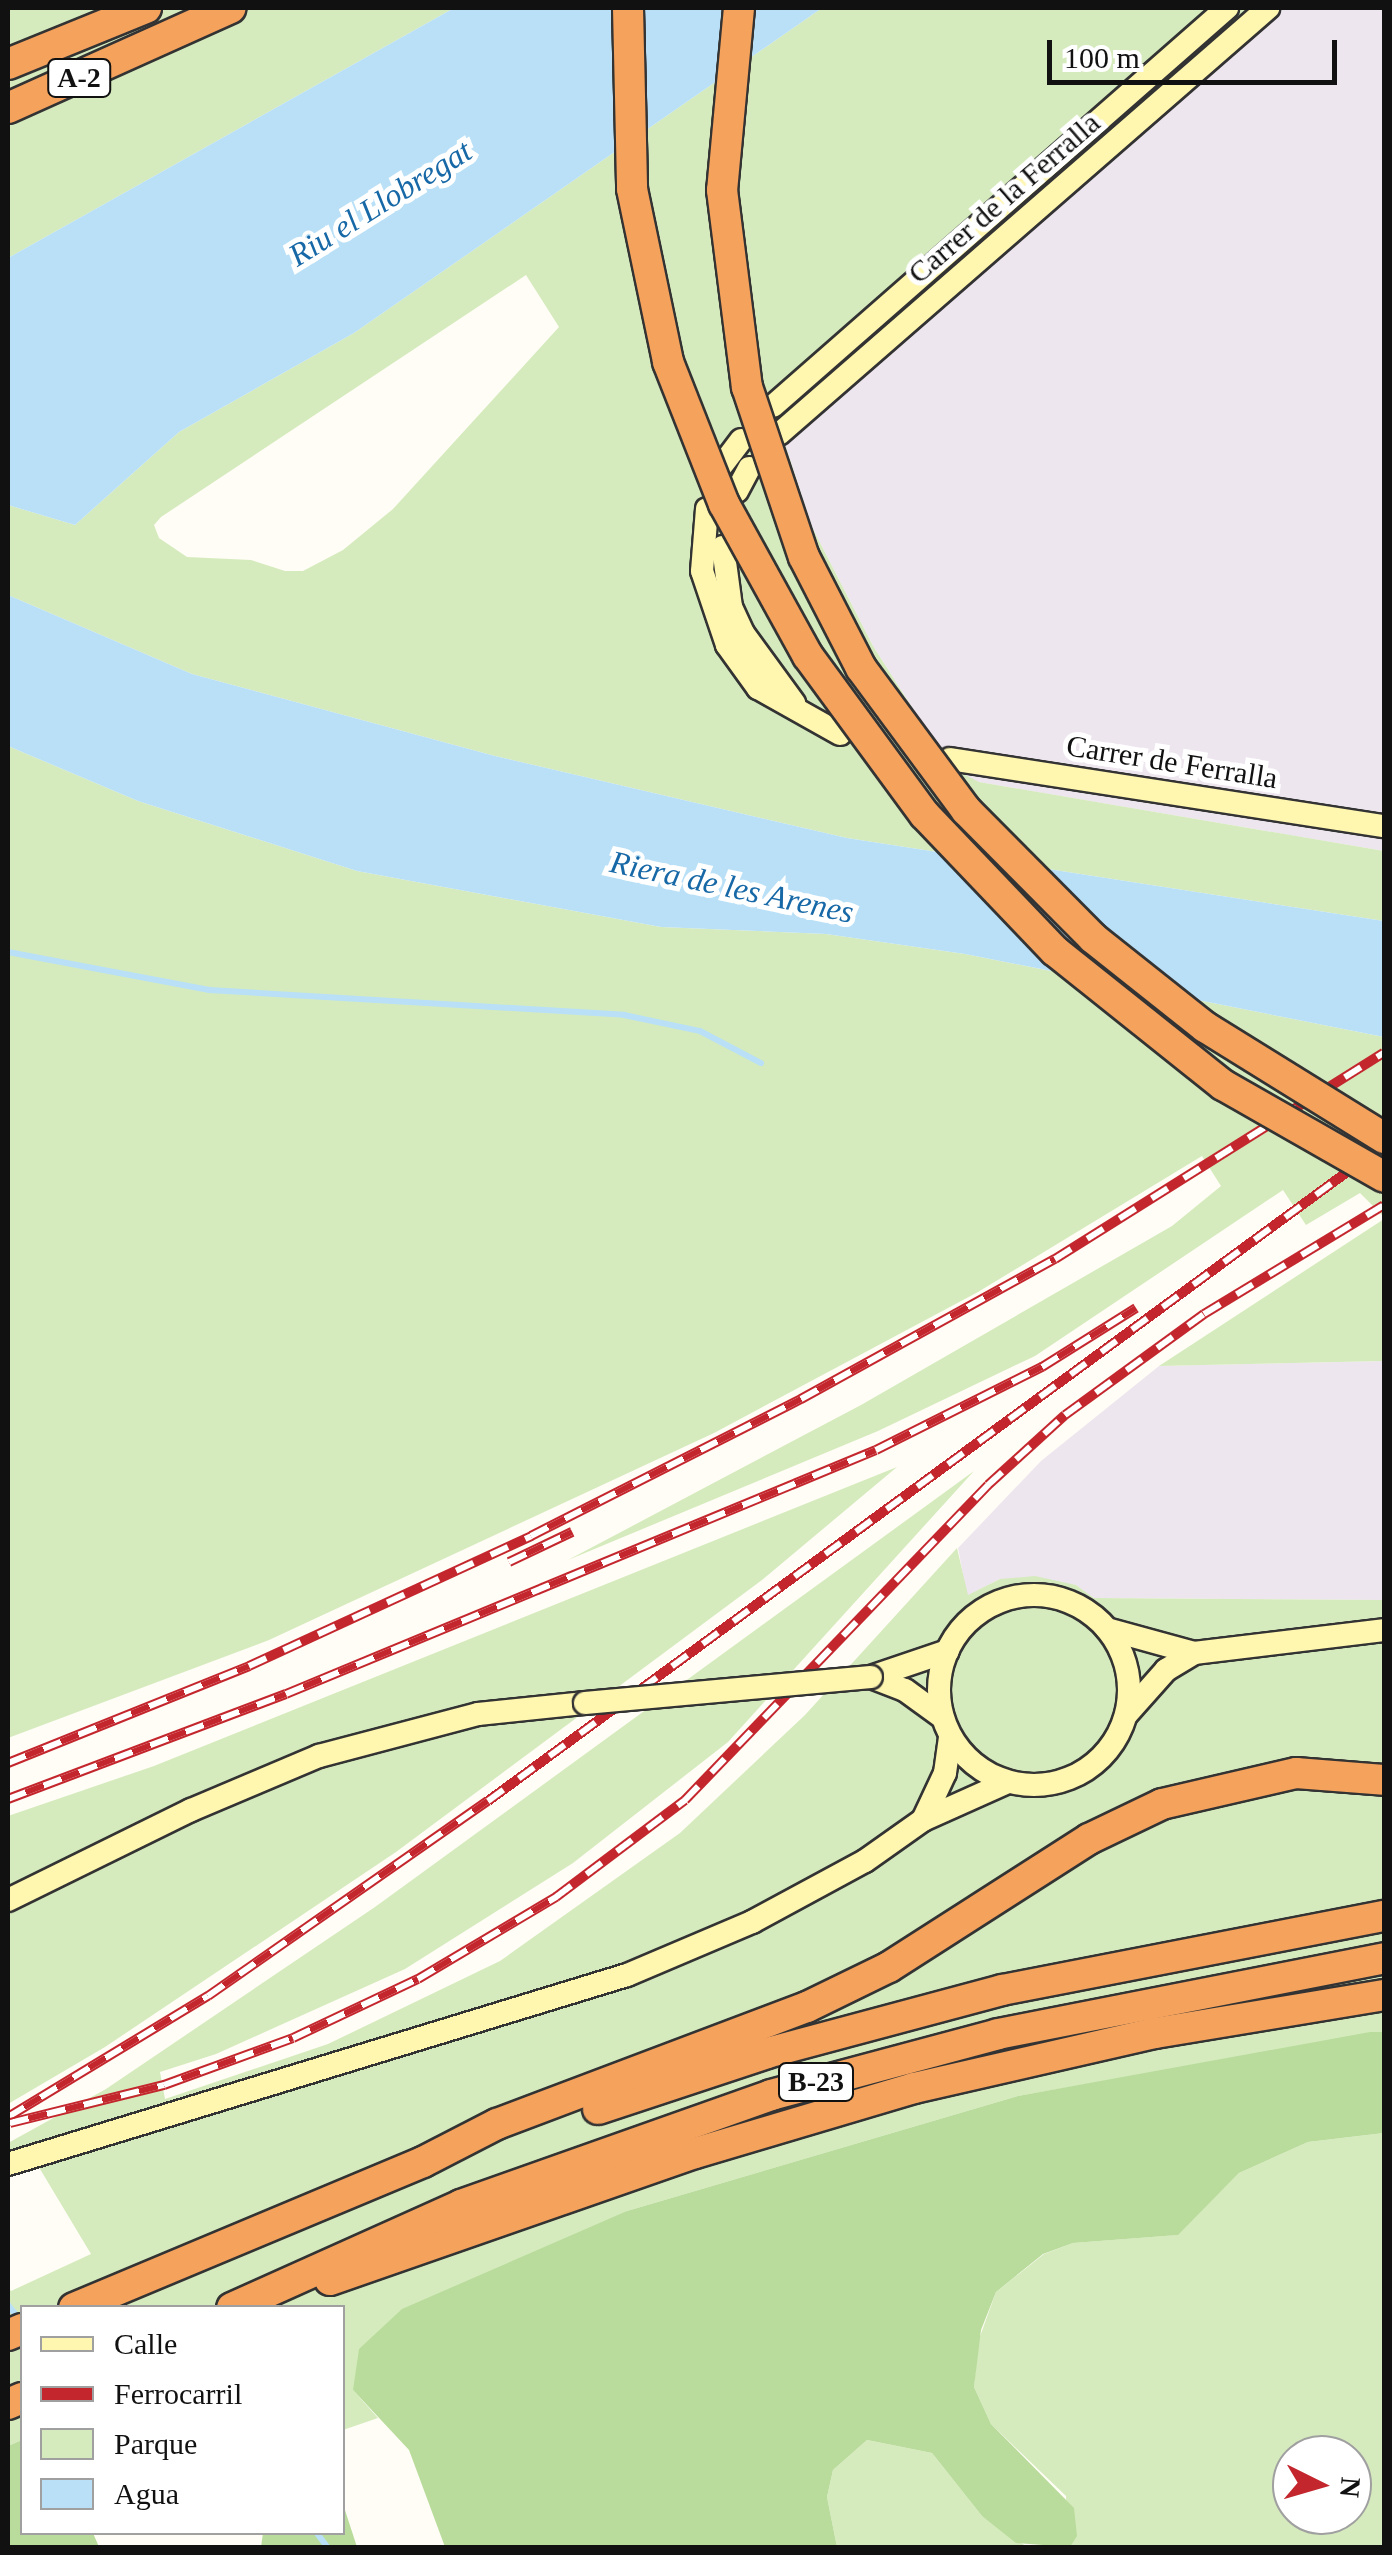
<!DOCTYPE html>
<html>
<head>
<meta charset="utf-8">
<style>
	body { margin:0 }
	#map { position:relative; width:1392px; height:2555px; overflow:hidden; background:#fffdf5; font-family:Georgia,serif }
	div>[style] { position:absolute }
	.industrial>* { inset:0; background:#eee6ef }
	.green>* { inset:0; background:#d5ebbd }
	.forest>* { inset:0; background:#b9dc9c }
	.water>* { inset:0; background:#b9e0f7 }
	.stream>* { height:6px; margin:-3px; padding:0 3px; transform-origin:3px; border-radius:3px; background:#b9e0f7 }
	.roads { filter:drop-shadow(2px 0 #333) drop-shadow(-2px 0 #333) drop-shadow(0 2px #333) drop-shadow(0 -2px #333) }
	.secondary>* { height:22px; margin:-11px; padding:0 11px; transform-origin:11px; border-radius:11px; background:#fff6b0 }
	.secondary>.ring { margin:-11px; padding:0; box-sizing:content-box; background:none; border:22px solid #fff6b0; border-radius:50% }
	.highway>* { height:30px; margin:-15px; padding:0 15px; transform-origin:15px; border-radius:15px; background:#f5a25d }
	.rail>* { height:10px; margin-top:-5px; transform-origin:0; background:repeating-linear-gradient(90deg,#fff 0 19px,#c4262e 0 38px); box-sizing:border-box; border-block:2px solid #c4262e }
	.bridges { filter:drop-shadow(2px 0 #333) drop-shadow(-2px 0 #333) drop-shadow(0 2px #333) drop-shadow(0 -2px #333) }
	.secondary-bridge>* { height:22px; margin:-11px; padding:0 11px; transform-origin:11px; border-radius:11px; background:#fff6b0 }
	.highway-bridge>* { height:30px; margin:-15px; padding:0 15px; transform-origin:15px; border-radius:15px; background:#f5a25d }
	span { translate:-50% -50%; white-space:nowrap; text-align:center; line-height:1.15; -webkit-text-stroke:10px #fff; paint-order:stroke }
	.shield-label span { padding:2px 8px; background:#fff; border:2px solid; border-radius:8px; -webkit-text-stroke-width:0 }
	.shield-label { font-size:28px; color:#111; font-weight:700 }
	.street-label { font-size:30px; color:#111 }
	.water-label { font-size:32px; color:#1768a6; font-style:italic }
	.frame { position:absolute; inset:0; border:10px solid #111; pointer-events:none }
	.legend { position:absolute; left:20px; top:2305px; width:325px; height:230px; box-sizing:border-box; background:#fff; border:2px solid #a0a0a0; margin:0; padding:12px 18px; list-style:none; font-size:30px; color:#111 }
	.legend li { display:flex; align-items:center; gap:20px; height:50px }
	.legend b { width:50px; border:2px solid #a0a0a0 }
	.north { position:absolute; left:1272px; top:2435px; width:100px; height:100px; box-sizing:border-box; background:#fff; border:2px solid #a0a0a0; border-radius:50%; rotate:95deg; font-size:28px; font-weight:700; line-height:40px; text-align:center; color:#111 }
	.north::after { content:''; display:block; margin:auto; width:35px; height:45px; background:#c4262e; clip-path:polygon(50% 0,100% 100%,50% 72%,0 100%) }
	.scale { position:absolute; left:1047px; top:40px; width:290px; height:45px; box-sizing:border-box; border:5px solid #111; border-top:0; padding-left:12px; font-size:30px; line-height:35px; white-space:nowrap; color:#111; -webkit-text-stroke:8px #fff; paint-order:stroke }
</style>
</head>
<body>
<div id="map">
	<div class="industrial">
		<i style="clip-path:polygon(1283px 8px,1384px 8px,1384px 851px,978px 782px,950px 767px,873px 646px,812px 527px,784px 441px)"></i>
		<i style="clip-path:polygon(1384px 1361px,1384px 1600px,1094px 1598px,1076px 1585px,1000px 1579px,967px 1596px,958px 1548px,1041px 1461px,1159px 1366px)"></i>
	</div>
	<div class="green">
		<i style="clip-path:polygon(8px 8px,48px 9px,454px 8px,8px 258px)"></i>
		<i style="clip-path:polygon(evenodd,822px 8px,1283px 8px,784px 441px,812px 527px,873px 646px,950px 767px,979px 782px,1384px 851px,1384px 921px,847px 838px,495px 756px,192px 674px,8px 595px,8px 505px,75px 525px,179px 432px,354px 333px,822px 8px,526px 275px,559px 327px,393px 509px,343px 550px,303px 571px,285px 571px,251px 560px,187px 557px,159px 538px,154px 525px,161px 517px,526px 275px)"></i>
		<i style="clip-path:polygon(8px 746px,138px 801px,357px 871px,661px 927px,826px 934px,965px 954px,1384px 1037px,1384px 1217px,1360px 1193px,1306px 1225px,1283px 1190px,1035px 1356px,878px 1431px,568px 1560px,861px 1405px,1172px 1226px,1221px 1186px,1202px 1156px,978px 1292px,714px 1433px,269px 1640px,8px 1738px)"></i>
		<i style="clip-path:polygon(1384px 1219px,1384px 1361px,1159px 1366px)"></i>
		<i style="clip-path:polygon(897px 1467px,762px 1580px,396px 1852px,105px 2047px,8px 2104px,8px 1816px,154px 1766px)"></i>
		<i style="clip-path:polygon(974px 1471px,728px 1742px,573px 1863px,405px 1969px,216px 2054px,160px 2072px,165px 2099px,328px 2044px,500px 1961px,680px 1833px,805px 1715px,957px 1548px,968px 1595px,1000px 1579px,1035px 1576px,1076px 1585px,1094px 1598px,1384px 1600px,1384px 2032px,1018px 2096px,627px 2211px,353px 2390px,378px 2418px,343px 2430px,342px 2308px,22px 2308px,22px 2440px,8px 2446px,8px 2287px,11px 2291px,91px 2254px,37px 2164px,8px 2172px,8px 2143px,106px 2089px,375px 1907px)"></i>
		<i style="clip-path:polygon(evenodd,1384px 2133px,1384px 2547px,1068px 2547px,1066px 2496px,991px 2424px,974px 2387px,978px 2342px,996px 2292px,1044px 2254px,1073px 2243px,1177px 2235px,1239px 2173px,1308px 2142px,1384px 2133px,1292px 2455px,1352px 2455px,1352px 2515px,1292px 2515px,1292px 2455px)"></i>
		<i style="clip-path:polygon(867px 2440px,932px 2453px,982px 2516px,1027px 2547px,837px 2547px,827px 2497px,833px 2470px)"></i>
	</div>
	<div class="forest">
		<i style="clip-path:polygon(1370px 2032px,1384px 2032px,1384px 2133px,1308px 2142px,1239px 2173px,1178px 2235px,1073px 2243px,1043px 2254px,996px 2292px,981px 2330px,974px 2387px,991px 2424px,1074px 2508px,1077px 2536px,1070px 2547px,1016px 2543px,982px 2516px,932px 2453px,867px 2440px,833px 2470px,827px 2497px,837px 2547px,445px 2547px,409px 2450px,353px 2390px,359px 2349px,402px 2309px,627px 2211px,1018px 2096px)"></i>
		<i style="clip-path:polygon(22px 2440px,22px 2532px,93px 2533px,99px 2547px,8px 2547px,8px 2446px)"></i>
		<i style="clip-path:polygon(343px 2504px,357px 2547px,261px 2547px,263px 2533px,342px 2532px)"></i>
	</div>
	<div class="water">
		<i style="clip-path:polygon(454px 8px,822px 8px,354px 333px,179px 432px,75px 525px,8px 505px,8px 258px)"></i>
		<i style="clip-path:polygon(8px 595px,192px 674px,495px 756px,847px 838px,1384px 921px,1384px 1037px,965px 954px,826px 934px,661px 927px,357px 871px,138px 801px,8px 746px)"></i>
	</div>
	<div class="stream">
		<i style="left:8px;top:952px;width:205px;rotate:10.7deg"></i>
		<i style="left:209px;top:990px;width:416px;rotate:3.4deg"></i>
		<i style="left:624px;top:1015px;width:78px;rotate:11.9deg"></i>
		<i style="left:700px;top:1031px;width:69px;rotate:27.7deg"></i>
		<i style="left:8px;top:2305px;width:22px;rotate:51deg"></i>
		<i style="left:316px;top:2532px;width:20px;rotate:53deg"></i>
	</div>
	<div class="roads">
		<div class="secondary">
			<i style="left:773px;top:406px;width:604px;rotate:-41.24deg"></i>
			<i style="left:779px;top:434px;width:649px;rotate:-41.06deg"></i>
			<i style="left:723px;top:464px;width:30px;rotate:-53deg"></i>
			<i style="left:737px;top:491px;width:26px;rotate:-62deg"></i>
			<i style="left:707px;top:509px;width:62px;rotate:94.6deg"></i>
			<i style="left:702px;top:571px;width:78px;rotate:71.3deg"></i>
			<i style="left:727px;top:645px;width:53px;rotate:54.2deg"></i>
			<i style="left:758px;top:688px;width:94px;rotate:29.3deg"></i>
			<i style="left:723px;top:547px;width:61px;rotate:82.4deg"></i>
			<i style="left:731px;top:607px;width:29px;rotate:65deg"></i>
			<i style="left:743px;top:633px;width:87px;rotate:53.9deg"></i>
			<i style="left:950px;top:759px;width:439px;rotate:8.8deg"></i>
			<i class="ring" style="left:939px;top:1595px;width:168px;height:168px"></i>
			<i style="left:1107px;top:1629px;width:90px;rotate:15.4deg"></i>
			<i style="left:1194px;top:1653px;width:191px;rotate:-6.9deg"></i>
			<i style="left:871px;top:1677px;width:36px;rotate:21deg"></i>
			<i style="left:905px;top:1690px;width:46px;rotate:36.1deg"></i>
			<i style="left:871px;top:1677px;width:81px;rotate:-18.7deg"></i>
			<i style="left:1127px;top:1714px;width:59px;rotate:-48.4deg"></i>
			<i style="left:1166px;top:1670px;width:33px;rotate:-31deg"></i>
			<i style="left:923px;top:1820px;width:52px;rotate:-64.9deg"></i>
			<i style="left:945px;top:1773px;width:37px;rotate:-82deg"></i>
			<i style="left:8px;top:1900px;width:204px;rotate:-26.2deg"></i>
			<i style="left:191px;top:1810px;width:139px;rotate:-22.9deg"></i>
			<i style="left:319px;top:1756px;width:164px;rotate:-14.8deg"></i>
			<i style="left:478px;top:1714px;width:108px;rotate:-5.9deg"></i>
			<i style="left:8px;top:2164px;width:647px;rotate:-16.98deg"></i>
			<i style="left:627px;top:1975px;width:136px;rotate:-23deg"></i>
			<i style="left:752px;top:1922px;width:128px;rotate:-28.4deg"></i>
			<i style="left:865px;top:1861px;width:71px;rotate:-35.3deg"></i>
			<i style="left:923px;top:1820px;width:93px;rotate:-24.1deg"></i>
		</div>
		<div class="highway">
			<i style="left:8px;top:64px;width:149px;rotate:-22.1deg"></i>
			<i style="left:8px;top:108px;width:244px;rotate:-24.2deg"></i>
			<i style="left:598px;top:2109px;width:178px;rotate:-18.3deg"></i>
			<i style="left:767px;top:2053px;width:243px;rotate:-15deg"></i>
			<i style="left:1002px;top:1990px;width:389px;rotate:-11deg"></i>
			<i style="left:330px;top:2280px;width:386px;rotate:-19.2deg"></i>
			<i style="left:695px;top:2153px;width:228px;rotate:-16.5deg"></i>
			<i style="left:914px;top:2088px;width:247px;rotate:-12.9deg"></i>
			<i style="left:1155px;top:2033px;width:232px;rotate:-9.4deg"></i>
			<i style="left:74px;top:2308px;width:378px;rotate:-22.7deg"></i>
			<i style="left:423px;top:2162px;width:83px;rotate:-27.2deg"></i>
			<i style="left:497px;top:2124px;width:331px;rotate:-20.7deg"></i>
			<i style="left:807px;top:2007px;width:91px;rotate:-26deg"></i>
			<i style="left:889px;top:1967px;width:237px;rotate:-32.6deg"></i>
			<i style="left:1089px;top:1839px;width:81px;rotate:-25.6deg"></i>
			<i style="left:1162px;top:1804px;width:138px;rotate:-13deg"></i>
			<i style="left:1296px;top:1773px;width:88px;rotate:4.5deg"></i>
			<i style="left:232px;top:2308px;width:251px;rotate:-24.2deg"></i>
			<i style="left:461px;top:2205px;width:329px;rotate:-19.5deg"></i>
			<i style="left:771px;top:2095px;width:235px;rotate:-15deg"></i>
			<i style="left:998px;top:2034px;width:393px;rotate:-11.1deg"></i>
			<i style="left:8px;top:2335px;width:15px;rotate:-23deg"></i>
			<i style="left:8px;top:2404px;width:15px;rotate:-23deg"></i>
		</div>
	</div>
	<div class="rail">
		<i style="left:509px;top:1562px;width:70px;rotate:-25.5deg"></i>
		<i style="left:8px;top:1763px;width:260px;rotate:-21.9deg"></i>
		<i style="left:249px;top:1666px;width:311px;rotate:-24.7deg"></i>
		<i style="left:531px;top:1536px;width:303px;rotate:-26.9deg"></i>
		<i style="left:801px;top:1399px;width:290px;rotate:-28.9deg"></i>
		<i style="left:1055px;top:1259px;width:388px;rotate:-32.1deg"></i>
		<i style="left:8px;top:1799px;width:297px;rotate:-20.7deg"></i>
		<i style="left:286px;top:1694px;width:638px;rotate:-22.47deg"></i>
		<i style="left:876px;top:1450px;width:186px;rotate:-26.6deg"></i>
		<i style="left:1042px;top:1367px;width:111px;rotate:-32.1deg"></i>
		<i style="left:8px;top:2117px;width:234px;rotate:-31.2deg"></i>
		<i style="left:208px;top:1996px;width:341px;rotate:-34.9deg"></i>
		<i style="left:488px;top:1801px;width:1110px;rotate:-36.21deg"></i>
		<i style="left:10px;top:2123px;width:159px;rotate:-13.9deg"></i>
		<i style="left:164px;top:2085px;width:137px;rotate:-20deg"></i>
		<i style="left:293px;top:2038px;width:138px;rotate:-25.3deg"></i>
		<i style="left:418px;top:1979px;width:161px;rotate:-30.7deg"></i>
		<i style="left:556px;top:1897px;width:161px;rotate:-36.9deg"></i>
		<i style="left:685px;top:1800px;width:437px;rotate:-46.1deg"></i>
		<i style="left:988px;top:1485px;width:104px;rotate:-42.3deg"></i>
		<i style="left:1065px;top:1415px;width:172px;rotate:-36deg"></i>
		<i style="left:1204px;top:1314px;width:210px;rotate:-31.2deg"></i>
	</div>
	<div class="bridges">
		<div class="secondary-bridge">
			<i style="left:585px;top:1703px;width:287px;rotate:-5.2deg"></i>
		</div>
		<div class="highway-bridge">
			<i style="left:628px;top:8px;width:181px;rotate:88.7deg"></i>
			<i style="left:632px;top:189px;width:177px;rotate:78.2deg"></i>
			<i style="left:668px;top:362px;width:153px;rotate:68.5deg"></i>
			<i style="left:724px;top:504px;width:174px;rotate:61.1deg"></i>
			<i style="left:808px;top:656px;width:197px;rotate:53.7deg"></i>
			<i style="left:925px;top:815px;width:188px;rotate:46.3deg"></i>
			<i style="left:1055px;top:951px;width:215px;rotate:38.6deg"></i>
			<i style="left:1223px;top:1085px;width:185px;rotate:29.7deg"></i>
			<i style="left:739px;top:8px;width:183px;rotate:95.3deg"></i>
			<i style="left:722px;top:190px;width:199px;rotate:82.8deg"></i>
			<i style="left:747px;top:387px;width:179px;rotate:71.5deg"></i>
			<i style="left:804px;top:557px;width:125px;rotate:62.8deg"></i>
			<i style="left:861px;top:668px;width:177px;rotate:53.5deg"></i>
			<i style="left:966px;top:810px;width:180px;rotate:45.2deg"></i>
			<i style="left:1093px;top:938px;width:143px;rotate:38.5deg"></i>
			<i style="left:1205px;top:1027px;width:211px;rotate:31.8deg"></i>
		</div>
	</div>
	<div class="shield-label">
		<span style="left:79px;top:78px">A-2</span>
		<span style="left:816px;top:2082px">B-23</span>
	</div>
	<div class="street-label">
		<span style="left:1004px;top:198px;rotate:-41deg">Carrer de la Ferralla</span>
		<span style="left:1172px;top:762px;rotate:9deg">Carrer de Ferralla</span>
	</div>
	<div class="water-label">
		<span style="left:380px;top:203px;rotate:-32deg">Riu el Llobregat</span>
		<span style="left:732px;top:887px;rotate:12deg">Riera de les Arenes</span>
	</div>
	<div class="frame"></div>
	<ul class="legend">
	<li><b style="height:12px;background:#fff6b0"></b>Calle</li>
	<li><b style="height:12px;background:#c4262e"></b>Ferrocarril</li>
	<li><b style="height:28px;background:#d5ebbd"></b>Parque</li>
	<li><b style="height:28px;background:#b9e0f7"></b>Agua</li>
	</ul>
	<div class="north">N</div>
	<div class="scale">100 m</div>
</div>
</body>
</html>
